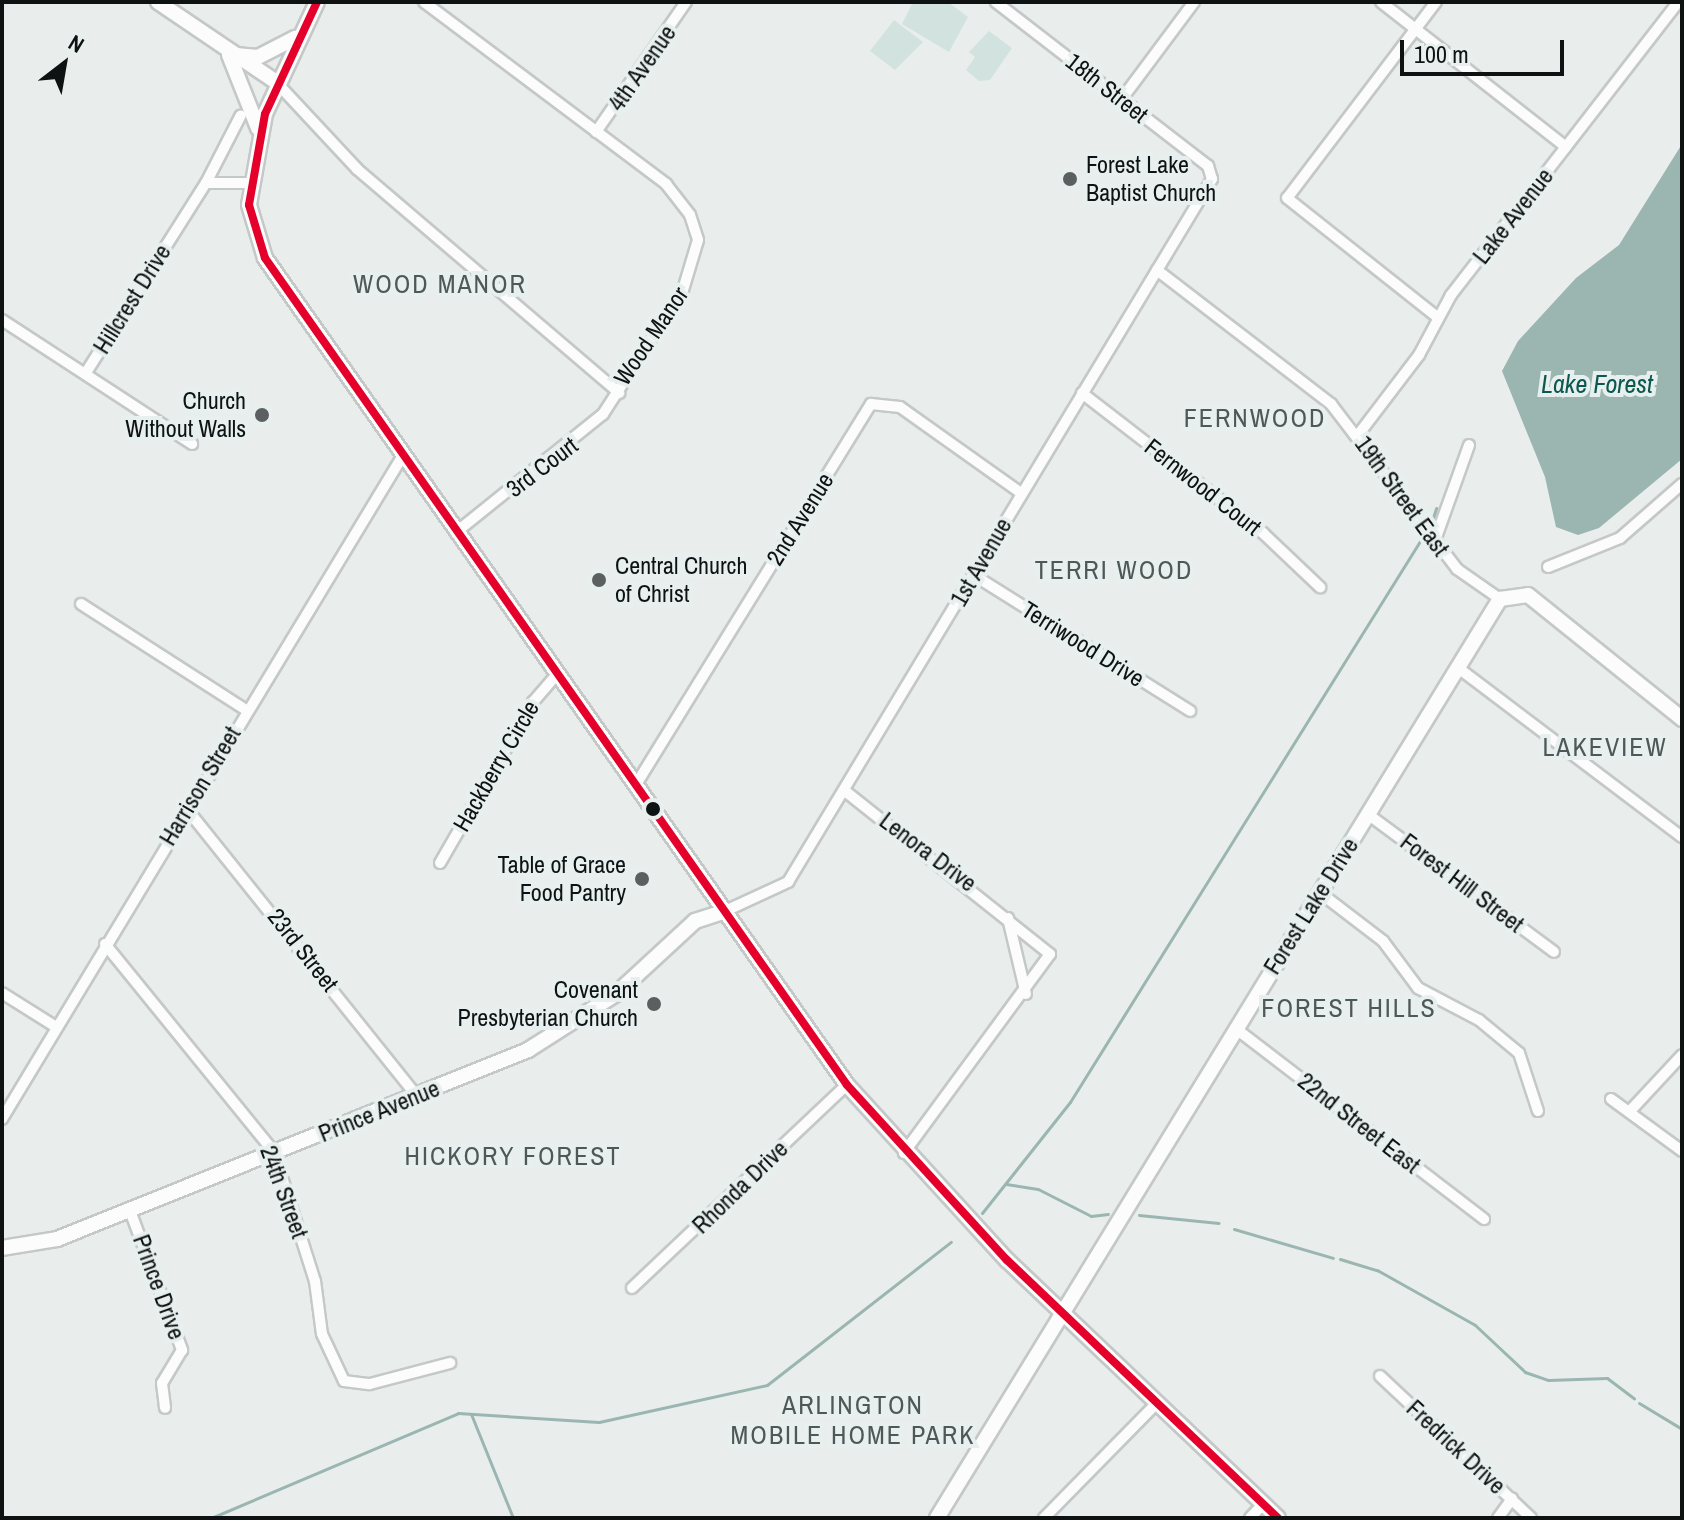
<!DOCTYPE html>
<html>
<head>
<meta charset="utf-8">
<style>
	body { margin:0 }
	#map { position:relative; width:1684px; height:1520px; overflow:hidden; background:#e9eeed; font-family:"Archivo Narrow",sans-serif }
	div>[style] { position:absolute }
	.green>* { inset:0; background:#d1e2df }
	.water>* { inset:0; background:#9bb6b0 }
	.stream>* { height:3px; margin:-1.5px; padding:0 1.5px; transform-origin:1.5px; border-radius:1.5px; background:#9bb6b0 }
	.roads { filter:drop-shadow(2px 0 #c4c8c7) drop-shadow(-2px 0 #c4c8c7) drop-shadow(0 2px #c4c8c7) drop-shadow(0 -2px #c4c8c7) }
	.street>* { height:10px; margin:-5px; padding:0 5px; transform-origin:5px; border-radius:5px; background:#fcfcfc }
	.secondary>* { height:14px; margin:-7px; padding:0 7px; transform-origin:7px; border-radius:7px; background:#fcfcfc }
	.bus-1>* { height:8px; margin:-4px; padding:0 4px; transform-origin:4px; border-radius:4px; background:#e4002b }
	.dots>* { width:22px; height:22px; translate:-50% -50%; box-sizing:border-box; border:4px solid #e7f0ee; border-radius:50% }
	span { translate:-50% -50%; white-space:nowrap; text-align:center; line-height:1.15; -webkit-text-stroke:8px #e7f0ee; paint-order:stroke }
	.street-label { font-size:24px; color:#0f1212 }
	.poi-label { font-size:24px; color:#0f1212 }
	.left { translate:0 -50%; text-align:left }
	.right { translate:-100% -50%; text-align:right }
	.neighbourhood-label { font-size:26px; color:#505856; letter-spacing:2px }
	.water-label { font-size:26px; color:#0c584e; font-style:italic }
	.frame { position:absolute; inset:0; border:4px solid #0f1212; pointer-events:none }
	.north { position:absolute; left:24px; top:24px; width:80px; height:80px; -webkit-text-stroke:6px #e7f0ee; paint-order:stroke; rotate:31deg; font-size:22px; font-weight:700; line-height:32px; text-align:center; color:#0f1212 }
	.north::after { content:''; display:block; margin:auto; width:28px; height:36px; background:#0f1212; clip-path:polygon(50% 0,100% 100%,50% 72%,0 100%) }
	.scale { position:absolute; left:1400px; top:40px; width:164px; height:36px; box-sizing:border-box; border:4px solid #0f1212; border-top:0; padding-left:10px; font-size:24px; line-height:28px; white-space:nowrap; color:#0f1212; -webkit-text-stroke:6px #e7f0ee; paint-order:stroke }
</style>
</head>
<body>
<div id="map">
	<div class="green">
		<i style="clip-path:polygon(913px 2px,948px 2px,968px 17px,949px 52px,902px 24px)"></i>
		<i style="clip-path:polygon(894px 20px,923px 42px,895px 70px,870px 51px)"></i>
		<i style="clip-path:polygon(989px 31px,1012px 48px,990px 80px,979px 81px,966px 70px,975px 57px,969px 52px)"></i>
	</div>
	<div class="water">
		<i style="clip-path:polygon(1682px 144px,1682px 459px,1599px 528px,1578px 535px,1556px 527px,1545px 477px,1502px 371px,1518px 341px,1576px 278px,1619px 245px)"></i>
	</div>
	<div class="stream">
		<i style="left:1430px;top:527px;width:20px;rotate:-72deg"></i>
		<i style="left:1006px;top:1184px;width:32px;rotate:9deg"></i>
		<i style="left:1038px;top:1189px;width:59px;rotate:27deg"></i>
		<i style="left:1091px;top:1216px;width:17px;rotate:-7deg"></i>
		<i style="left:982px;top:1213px;width:142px;rotate:-51.6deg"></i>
		<i style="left:1070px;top:1102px;width:671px;rotate:-58.04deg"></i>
		<i style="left:1139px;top:1215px;width:80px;rotate:5.7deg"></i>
		<i style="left:1234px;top:1229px;width:103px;rotate:16.3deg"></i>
		<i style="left:1340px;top:1259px;width:39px;rotate:17deg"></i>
		<i style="left:1377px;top:1270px;width:112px;rotate:29.3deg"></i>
		<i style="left:1475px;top:1325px;width:69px;rotate:43.2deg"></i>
		<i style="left:1525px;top:1372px;width:24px;rotate:19deg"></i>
		<i style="left:1548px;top:1380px;width:59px;rotate:-1.9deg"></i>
		<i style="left:1607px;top:1378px;width:34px;rotate:37deg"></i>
		<i style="left:1639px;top:1403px;width:50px;rotate:31.2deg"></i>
		<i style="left:471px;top:1414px;width:112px;rotate:68deg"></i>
		<i style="left:211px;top:1518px;width:268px;rotate:-23deg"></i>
		<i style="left:458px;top:1413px;width:141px;rotate:3.7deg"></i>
		<i style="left:599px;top:1422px;width:172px;rotate:-12.4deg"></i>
		<i style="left:767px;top:1385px;width:233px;rotate:-37.9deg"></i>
	</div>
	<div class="roads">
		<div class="street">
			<i style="left:424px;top:2px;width:303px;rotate:36.9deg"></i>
			<i style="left:666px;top:184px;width:39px;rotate:52deg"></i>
			<i style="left:690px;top:215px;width:26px;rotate:72deg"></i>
			<i style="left:698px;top:240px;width:52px;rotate:106.7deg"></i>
			<i style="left:683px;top:290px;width:148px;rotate:122.8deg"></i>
			<i style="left:603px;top:414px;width:189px;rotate:141.2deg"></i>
			<i style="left:1381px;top:2px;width:235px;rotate:38.1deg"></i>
			<i style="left:1436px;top:2px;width:246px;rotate:127.2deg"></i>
			<i style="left:1287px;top:198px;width:190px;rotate:38.4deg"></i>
			<i style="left:276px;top:82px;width:119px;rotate:47deg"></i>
			<i style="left:357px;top:169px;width:345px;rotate:40.5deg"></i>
			<i style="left:1121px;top:100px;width:122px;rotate:-53.3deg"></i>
			<i style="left:596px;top:132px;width:158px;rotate:-55.3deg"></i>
			<i style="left:206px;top:183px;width:76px;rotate:-62.8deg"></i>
			<i style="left:1157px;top:270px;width:220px;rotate:37.6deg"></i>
			<i style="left:1331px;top:404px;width:208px;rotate:52.6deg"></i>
			<i style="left:1457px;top:569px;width:52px;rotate:34.9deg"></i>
			<i style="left:2px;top:320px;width:227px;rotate:33.1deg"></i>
			<i style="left:87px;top:371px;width:222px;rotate:-57.7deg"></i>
			<i style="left:206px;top:183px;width:45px"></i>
			<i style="left:1082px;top:393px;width:229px;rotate:37.7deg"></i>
			<i style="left:1263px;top:533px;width:79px;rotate:43.5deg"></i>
			<i style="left:1358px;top:435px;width:101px;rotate:-52.7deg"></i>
			<i style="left:1419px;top:355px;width:68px;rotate:-61.9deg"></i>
			<i style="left:1451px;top:295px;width:371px;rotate:-52.2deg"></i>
			<i style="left:1434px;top:543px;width:104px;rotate:-70.3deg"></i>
			<i style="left:1548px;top:567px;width:78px;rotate:-21.9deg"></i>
			<i style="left:1620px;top:538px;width:82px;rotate:-41.1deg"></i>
			<i style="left:975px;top:576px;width:254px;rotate:32.1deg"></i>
			<i style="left:81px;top:604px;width:196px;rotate:32.7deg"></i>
			<i style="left:1457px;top:667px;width:282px;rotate:37.1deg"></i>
			<i style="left:635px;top:786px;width:449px;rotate:-58.3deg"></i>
			<i style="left:871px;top:404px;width:29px;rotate:6deg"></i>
			<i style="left:900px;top:407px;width:148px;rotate:35.4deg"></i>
			<i style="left:845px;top:791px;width:262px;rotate:38.5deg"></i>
			<i style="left:1050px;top:954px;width:247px;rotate:126.3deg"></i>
			<i style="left:186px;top:808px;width:369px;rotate:51.3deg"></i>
			<i style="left:1369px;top:815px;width:230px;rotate:36.5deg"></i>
			<i style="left:440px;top:863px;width:186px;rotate:-60deg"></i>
			<i style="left:533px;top:702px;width:37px;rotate:-49deg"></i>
			<i style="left:1319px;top:892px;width:81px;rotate:37.4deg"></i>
			<i style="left:1383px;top:941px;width:59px;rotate:53.3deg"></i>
			<i style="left:1418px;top:988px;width:69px;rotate:27.7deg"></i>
			<i style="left:1479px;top:1020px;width:52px;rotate:39.5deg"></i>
			<i style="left:1519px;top:1053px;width:61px;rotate:71.9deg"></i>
			<i style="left:723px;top:912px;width:72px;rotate:-24.8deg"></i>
			<i style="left:788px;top:882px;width:821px;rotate:-58.9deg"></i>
			<i style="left:1212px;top:179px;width:14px;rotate:-107deg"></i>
			<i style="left:1208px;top:166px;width:268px;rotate:-142.3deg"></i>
			<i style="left:1008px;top:918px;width:78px;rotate:76.7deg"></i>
			<i style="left:105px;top:944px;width:268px;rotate:50.9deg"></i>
			<i style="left:274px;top:1152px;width:135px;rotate:72.4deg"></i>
			<i style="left:315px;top:1281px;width:53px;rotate:82.5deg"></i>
			<i style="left:322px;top:1334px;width:52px;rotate:64.9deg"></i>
			<i style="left:344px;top:1381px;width:26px;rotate:7deg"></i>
			<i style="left:370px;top:1384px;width:83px;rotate:-14.7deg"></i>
			<i style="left:2px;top:993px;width:64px;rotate:32.2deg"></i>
			<i style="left:1235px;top:1028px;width:314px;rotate:37.5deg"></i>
			<i style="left:1611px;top:1099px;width:88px;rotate:36.2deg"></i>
			<i style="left:1630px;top:1111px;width:76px;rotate:-47.1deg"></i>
			<i style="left:2px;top:1119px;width:773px;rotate:-58.86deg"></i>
			<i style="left:129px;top:1208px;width:152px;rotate:69.5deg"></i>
			<i style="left:182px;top:1350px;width:39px;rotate:121deg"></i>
			<i style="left:162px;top:1383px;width:25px;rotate:83deg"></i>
			<i style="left:632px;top:1288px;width:296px;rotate:-43.4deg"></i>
			<i style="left:1380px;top:1376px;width:207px;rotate:43.2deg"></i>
			<i style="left:1044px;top:1518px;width:161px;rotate:-45.5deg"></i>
			<i style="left:1250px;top:1518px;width:19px;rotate:-47deg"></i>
			<i style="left:1498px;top:1518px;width:24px;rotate:-54deg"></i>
		</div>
		<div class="secondary">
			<i style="left:158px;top:2px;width:143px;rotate:34.1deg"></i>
			<i style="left:317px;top:2px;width:123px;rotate:114.9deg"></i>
			<i style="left:265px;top:114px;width:92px;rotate:100deg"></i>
			<i style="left:249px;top:205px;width:55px;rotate:73.2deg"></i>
			<i style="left:265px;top:258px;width:1011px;rotate:54.86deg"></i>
			<i style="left:847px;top:1085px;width:237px;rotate:47.6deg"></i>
			<i style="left:1007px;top:1260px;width:374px;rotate:43.6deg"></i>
			<i style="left:229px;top:55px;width:79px;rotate:68.3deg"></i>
			<i style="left:236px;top:55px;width:22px;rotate:5deg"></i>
			<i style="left:258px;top:57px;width:42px;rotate:-27.2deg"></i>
			<i style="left:2px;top:1248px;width:56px;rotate:-9.3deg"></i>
			<i style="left:57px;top:1239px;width:508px;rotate:-21.86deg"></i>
			<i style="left:528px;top:1050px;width:104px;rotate:-32.5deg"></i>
			<i style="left:616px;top:994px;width:108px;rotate:-42.7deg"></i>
			<i style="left:695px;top:921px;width:29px;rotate:-18deg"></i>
			<i style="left:937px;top:1518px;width:1078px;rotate:-58.51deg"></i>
			<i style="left:1500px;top:599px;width:28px;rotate:-8deg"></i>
			<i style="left:1528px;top:595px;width:198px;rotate:38.8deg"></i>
		</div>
	</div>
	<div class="bus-1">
		<i style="left:317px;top:2px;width:123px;rotate:114.9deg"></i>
		<i style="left:265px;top:114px;width:92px;rotate:100deg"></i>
		<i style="left:249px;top:205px;width:55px;rotate:73.2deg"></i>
		<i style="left:265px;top:258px;width:1011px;rotate:54.86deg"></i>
		<i style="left:847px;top:1085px;width:237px;rotate:47.6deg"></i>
		<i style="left:1007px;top:1260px;width:374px;rotate:43.6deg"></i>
	</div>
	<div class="dots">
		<i style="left:1070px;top:179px;background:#5b5f5f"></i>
		<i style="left:262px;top:415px;background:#5b5f5f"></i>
		<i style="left:599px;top:580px;background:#5b5f5f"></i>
		<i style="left:653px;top:809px;background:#0f1212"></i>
		<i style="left:642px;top:879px;background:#5b5f5f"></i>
		<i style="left:654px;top:1004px;background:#5b5f5f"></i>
	</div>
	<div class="street-label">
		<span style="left:642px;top:68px;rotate:-55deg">4th Avenue</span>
		<span style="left:1107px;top:88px;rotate:38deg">18th Street</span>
		<span style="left:1513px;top:216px;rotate:-52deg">Lake Avenue</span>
		<span style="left:132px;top:299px;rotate:-58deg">Hillcrest Drive</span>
		<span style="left:651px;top:336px;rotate:-56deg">Wood Manor</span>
		<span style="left:542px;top:467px;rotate:-37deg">3rd Court</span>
		<span style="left:1203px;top:487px;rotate:38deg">Fernwood Court</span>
		<span style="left:1402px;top:496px;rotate:54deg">19th Street East</span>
		<span style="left:800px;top:519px;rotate:-58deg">2nd Avenue</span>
		<span style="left:981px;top:562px;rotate:-60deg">1st Avenue</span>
		<span style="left:1083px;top:644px;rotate:32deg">Terriwood Drive</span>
		<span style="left:496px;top:766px;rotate:-60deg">Hackberry Circle</span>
		<span style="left:200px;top:786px;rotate:-59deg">Harrison Street</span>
		<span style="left:928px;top:852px;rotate:37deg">Lenora Drive</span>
		<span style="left:1462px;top:883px;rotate:37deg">Forest Hill Street</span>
		<span style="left:1311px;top:906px;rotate:-58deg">Forest Lake Drive</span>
		<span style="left:303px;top:950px;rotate:52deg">23rd Street</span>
		<span style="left:379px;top:1111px;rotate:-22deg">Prince Avenue</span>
		<span style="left:1359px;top:1123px;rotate:38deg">22nd Street East</span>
		<span style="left:740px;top:1187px;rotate:-44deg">Rhonda Drive</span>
		<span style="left:284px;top:1192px;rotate:70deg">24th Street</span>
		<span style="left:159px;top:1287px;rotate:70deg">Prince Drive</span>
		<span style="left:1456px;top:1447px;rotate:43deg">Fredrick Drive</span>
	</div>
	<div class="poi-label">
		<span class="left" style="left:1086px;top:179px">Forest Lake<br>Baptist Church</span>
		<span class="right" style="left:246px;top:415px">Church<br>Without Walls</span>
		<span class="left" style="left:615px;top:580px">Central Church<br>of Christ</span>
		<span class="right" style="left:626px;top:879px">Table of Grace<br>Food Pantry</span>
		<span class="right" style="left:638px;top:1004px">Covenant<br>Presbyterian Church</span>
	</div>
	<div class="neighbourhood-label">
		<span style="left:440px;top:284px">WOOD MANOR</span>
		<span style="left:1255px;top:418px">FERNWOOD</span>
		<span style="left:1114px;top:570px">TERRI WOOD</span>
		<span style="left:1605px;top:747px">LAKEVIEW</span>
		<span style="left:1349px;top:1008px">FOREST HILLS</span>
		<span style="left:513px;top:1156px">HICKORY FOREST</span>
		<span style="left:853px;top:1420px">ARLINGTON<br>MOBILE HOME PARK</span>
	</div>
	<div class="water-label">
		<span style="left:1597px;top:384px">Lake Forest</span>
	</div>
	<div class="frame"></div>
	<div class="north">N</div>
	<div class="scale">100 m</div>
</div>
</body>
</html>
